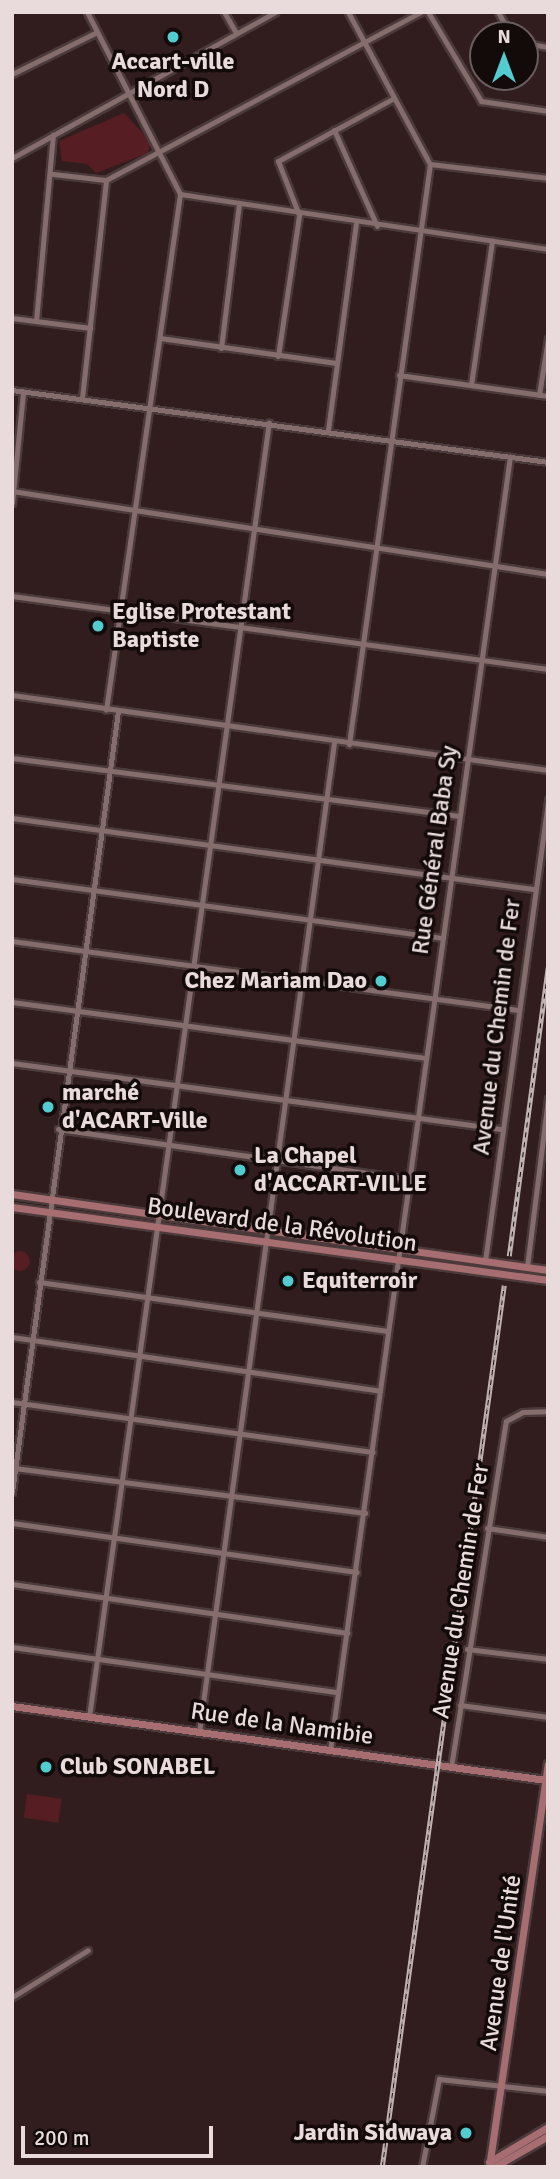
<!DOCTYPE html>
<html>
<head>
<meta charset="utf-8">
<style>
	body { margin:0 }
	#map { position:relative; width:560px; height:2179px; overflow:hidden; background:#321d1e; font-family:Signika,sans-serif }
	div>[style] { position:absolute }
	.green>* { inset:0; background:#561d22; transform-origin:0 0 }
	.round { border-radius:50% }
	.roads { filter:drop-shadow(2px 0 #4b3a3b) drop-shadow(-2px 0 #4b3a3b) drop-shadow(0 2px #4b3a3b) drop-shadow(0 -2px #4b3a3b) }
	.street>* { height:5px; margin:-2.5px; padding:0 2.5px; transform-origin:2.5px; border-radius:2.5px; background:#866d6d }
	.secondary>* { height:7px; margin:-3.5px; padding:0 3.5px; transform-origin:3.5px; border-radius:3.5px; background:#a66e70 }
	.rail>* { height:4.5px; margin-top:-2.25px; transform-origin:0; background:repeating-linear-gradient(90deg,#130a0a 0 5px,#c0b1b1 0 10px); box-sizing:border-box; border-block:2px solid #c0b1b1 }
	.dots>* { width:19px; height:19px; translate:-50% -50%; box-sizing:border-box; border:4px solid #130a0a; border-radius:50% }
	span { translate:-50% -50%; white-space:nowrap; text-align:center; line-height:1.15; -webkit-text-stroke:7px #130a0a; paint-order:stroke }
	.poi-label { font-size:24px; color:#e9dbdb; font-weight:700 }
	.left { translate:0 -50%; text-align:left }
	.right { translate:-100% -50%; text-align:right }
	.street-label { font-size:24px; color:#e9dbdb }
	.frame { position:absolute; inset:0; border:14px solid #e9dbdb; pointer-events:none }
	.north { position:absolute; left:469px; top:21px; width:70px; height:70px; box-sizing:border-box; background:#130a0a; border:2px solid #695e5e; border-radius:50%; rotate:0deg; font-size:19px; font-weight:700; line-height:28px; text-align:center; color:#e9dbdb }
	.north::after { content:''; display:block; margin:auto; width:24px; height:32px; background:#52ccd0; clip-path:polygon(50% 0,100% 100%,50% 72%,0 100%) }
	.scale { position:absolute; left:21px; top:2126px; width:192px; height:32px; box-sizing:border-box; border:4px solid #e9dbdb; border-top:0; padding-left:9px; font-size:21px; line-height:24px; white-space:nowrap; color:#e9dbdb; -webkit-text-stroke:5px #130a0a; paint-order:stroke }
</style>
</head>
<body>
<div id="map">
	<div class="green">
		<i style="clip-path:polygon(124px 113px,151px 142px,148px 153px,96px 173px,87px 164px,62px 161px,59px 141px)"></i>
		<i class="round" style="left:10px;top:1251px;width:20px;height:20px"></i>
		<i style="left:27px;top:1794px;width:35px;height:24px;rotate:8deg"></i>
	</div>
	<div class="roads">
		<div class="street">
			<i style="left:87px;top:12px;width:204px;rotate:62.9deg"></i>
			<i style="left:180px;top:194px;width:521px;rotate:98.16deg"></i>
			<i style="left:224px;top:12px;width:24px;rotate:60deg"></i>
			<i style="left:348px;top:12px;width:173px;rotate:61.7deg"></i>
			<i style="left:430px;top:164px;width:586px;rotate:97.95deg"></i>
			<i style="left:428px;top:12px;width:104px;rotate:59.2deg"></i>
			<i style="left:481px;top:101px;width:68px;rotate:8.5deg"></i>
			<i style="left:498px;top:12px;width:26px;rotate:61deg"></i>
			<i style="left:525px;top:43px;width:23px;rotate:10deg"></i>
			<i style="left:12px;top:74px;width:95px;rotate:-26.3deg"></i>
			<i style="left:334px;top:130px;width:105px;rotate:65.9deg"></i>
			<i style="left:12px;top:158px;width:301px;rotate:-29deg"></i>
			<i style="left:430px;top:164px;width:119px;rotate:6.8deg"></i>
			<i style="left:53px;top:174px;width:53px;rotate:6.5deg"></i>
			<i style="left:106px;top:180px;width:357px;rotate:-28.1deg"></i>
			<i style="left:180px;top:194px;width:372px;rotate:8.5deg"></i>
			<i style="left:12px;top:318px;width:79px;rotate:7.3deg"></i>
			<i style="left:36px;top:321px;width:187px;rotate:-84.8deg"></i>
			<i style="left:160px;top:338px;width:178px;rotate:8.1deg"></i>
			<i style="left:221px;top:348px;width:145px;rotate:-82.9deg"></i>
			<i style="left:278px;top:356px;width:143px;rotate:-81.5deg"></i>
			<i style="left:299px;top:215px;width:58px;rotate:-111.3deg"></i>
			<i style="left:278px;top:161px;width:132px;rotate:-28.5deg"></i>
			<i style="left:399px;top:375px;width:150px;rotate:8deg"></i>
			<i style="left:471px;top:385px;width:146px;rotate:-81.7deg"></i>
			<i style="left:12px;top:390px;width:541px;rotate:7.65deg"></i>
			<i style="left:539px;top:395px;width:57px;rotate:-80.9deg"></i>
			<i style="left:82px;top:398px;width:219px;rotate:-83.7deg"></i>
			<i style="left:328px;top:430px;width:208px;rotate:-82.3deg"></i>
			<i style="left:12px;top:491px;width:542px;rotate:8.8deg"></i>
			<i style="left:12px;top:503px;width:112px;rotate:-84.3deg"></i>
			<i style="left:12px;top:596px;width:541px;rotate:7.76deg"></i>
			<i style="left:12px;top:695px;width:541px;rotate:7.97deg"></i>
			<i style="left:12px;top:758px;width:449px;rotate:7.4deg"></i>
			<i style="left:12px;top:818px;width:526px;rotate:7.76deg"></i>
			<i style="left:12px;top:879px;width:432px;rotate:7.8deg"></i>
			<i style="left:12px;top:941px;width:511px;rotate:7.77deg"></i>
			<i style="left:12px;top:1002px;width:417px;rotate:7.7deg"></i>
			<i style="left:12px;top:1063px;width:493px;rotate:7.7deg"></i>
			<i style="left:58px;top:1129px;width:355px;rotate:8.1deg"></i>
			<i style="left:485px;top:1261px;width:466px;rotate:-82.2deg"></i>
			<i style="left:527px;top:1267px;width:170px;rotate:-82.9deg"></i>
			<i style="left:39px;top:1282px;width:352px;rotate:8deg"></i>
			<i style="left:12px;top:1337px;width:372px;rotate:8.3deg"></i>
			<i style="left:12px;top:1402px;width:364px;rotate:7.9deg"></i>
			<i style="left:14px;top:1468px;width:354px;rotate:7.3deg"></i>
			<i style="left:12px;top:1492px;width:788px;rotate:-82.27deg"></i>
			<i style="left:12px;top:1523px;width:348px;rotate:8.1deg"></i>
			<i style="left:487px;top:1528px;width:62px;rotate:8.4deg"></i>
			<i style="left:12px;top:1584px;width:339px;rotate:8.3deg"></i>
			<i style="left:12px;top:1647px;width:329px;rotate:7.9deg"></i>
			<i style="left:467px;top:1649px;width:82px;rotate:7deg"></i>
			<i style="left:460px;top:1705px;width:89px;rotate:7.8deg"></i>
			<i style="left:89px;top:1717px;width:1307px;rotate:-82.09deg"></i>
			<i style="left:199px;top:1732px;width:999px;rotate:-82.23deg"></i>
			<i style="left:330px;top:1750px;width:1306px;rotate:-82.08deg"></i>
			<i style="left:451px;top:1767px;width:350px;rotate:-81deg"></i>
			<i style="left:506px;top:1421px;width:19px;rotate:-28deg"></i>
			<i style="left:523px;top:1412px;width:25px;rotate:-2deg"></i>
			<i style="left:12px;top:1997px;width:89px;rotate:-31.7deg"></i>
			<i style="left:422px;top:2167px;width:90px;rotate:-79.1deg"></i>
			<i style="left:439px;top:2079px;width:110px;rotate:6.3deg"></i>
		</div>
		<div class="secondary">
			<i style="left:12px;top:1194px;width:541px;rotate:8.07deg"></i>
			<i style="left:12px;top:1207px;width:541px;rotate:7.76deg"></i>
			<i style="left:12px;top:1706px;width:539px;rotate:7.89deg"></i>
			<i style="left:489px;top:2162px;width:69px;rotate:-30.7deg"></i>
			<i style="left:489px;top:2167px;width:407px;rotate:-81.7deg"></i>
			<i style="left:494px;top:2167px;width:62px;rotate:-29.9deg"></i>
		</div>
	</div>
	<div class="rail">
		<i style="left:509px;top:1256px;width:291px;rotate:-82.3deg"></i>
		<i style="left:382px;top:2167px;width:890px;rotate:-82.12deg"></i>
	</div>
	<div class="dots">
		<i style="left:173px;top:37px;background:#52ccd0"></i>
		<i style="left:98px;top:626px;background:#52ccd0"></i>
		<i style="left:381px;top:981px;background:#52ccd0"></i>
		<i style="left:48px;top:1107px;background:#52ccd0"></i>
		<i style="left:240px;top:1170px;background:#52ccd0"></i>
		<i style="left:288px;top:1281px;background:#52ccd0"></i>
		<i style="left:46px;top:1767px;background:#52ccd0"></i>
		<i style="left:466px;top:2133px;background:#52ccd0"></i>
	</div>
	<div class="poi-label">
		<span style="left:173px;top:76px">Accart-ville<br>Nord D</span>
		<span class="left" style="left:112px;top:626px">Eglise Protestant<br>Baptiste</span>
		<span class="right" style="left:367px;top:981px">Chez Mariam Dao</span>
		<span class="left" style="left:62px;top:1107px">marché<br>d'ACART-Ville</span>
		<span class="left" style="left:254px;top:1170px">La Chapel<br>d'ACCART-VILLE</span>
		<span class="left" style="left:302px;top:1281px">Equiterroir</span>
		<span class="left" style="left:60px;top:1767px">Club SONABEL</span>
		<span class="right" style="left:452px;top:2133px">Jardin Sidwaya</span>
	</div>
	<div class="street-label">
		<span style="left:435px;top:850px;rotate:-82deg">Rue Général Baba Sy</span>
		<span style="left:497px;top:1027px;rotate:-83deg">Avenue du Chemin de Fer</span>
		<span style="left:282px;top:1225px;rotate:8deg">Boulevard de la Révolution</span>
		<span style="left:461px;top:1591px;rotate:-81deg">Avenue du Chemin de Fer</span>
		<span style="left:282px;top:1724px;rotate:8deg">Rue de la Namibie</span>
		<span style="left:501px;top:1963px;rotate:-82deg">Avenue de l'Unité</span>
	</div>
	<div class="frame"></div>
	<div class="north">N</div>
	<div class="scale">200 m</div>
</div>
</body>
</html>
